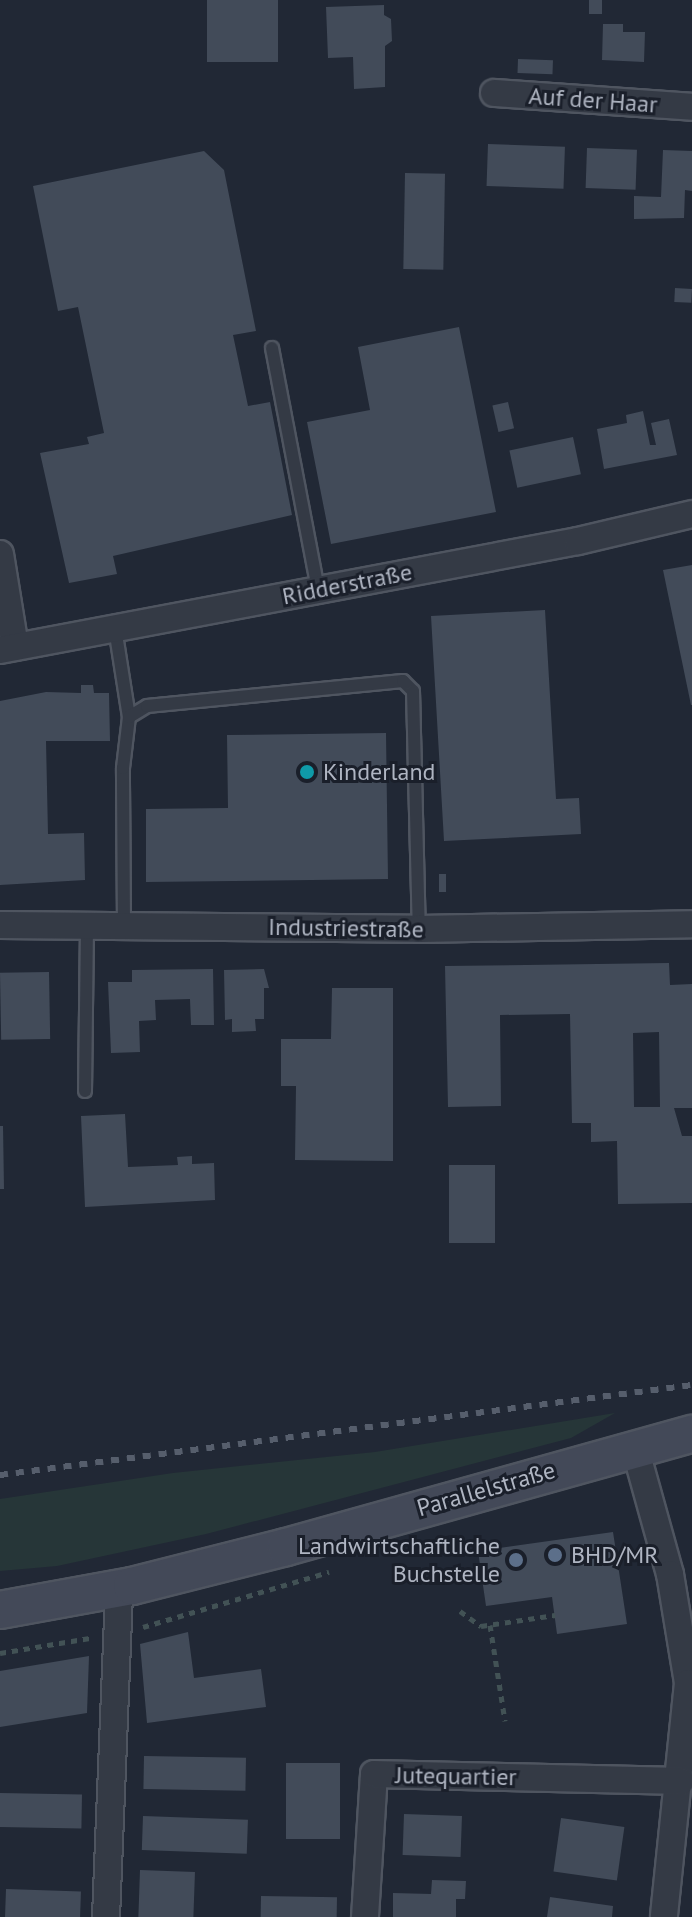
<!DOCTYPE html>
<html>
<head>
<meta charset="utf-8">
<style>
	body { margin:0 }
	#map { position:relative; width:692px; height:1917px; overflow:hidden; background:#212835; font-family:"PT Sans",sans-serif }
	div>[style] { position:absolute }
	.green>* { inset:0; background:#263638 }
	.building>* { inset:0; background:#424b59; transform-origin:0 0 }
	.path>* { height:5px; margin-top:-2.5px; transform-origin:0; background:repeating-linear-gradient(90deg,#425255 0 6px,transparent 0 12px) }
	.roads { filter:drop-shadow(2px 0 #4f5560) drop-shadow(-2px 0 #4f5560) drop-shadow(0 2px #4f5560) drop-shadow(0 -2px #4f5560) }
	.service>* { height:12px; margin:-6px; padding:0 6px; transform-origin:6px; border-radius:6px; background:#343a45 }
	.minor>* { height:26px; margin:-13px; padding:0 13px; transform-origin:13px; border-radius:13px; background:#343a45 }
	.secondary>* { height:36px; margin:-18px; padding:0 18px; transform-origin:18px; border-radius:18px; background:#434958 }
	.rail>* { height:6px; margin-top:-3px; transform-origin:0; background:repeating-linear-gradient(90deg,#565e6c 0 8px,transparent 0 16px) }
	.dots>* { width:22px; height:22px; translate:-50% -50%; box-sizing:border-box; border:4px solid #1a1f2a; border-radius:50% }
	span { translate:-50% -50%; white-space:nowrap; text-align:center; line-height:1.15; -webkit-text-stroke:6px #1a1f2a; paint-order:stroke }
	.street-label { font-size:24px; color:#afb5c2 }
	.poi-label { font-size:24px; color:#afb5c2 }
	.left { translate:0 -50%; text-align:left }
	.right { translate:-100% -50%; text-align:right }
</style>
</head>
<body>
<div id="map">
	<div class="green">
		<i style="clip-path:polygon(615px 1413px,571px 1438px,206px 1534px,57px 1566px,0 1571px,0 1499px,173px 1473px,375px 1452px)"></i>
	</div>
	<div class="building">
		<i style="left:207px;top:0;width:71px;height:62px"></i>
		<i style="left:589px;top:0;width:13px;height:14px"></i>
		<i style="clip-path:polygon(384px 5px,384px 15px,391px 19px,392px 41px,385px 46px,385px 87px,354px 89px,353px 57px,328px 58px,326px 7px)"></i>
		<i style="clip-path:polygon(603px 24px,623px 24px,623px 32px,645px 32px,644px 62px,602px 60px)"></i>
		<i style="left:518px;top:59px;width:35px;height:14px;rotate:2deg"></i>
		<i style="left:488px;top:144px;width:77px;height:42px;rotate:2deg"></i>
		<i style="left:587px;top:148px;width:50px;height:40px;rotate:2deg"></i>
		<i style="clip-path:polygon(663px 150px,692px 151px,692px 191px,685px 190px,684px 218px,634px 219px,634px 196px,661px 197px)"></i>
		<i style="clip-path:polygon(204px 151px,224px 170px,256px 331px,233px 335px,248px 406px,270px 402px,292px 515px,113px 556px,117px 574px,69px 583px,40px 453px,89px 444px,87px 437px,104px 433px,78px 307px,58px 311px,33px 186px)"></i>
		<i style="left:405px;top:173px;width:40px;height:96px;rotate:1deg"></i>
		<i style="left:675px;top:288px;width:17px;height:14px;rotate:3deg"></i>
		<i style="clip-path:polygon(459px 327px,496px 512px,331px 544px,307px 422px,370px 410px,358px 347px)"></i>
		<i style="left:508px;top:402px;width:27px;height:16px;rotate:77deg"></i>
		<i style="clip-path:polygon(643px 411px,650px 445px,656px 445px,651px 423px,669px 419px,677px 455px,604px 469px,597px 429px,627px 423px,626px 415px)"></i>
		<i style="left:573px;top:437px;width:38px;height:65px;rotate:78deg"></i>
		<i style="clip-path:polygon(692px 565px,692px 705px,691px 705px,663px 570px)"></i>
		<i style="clip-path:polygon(545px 610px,556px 799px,579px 798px,581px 834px,444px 841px,431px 616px)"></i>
		<i style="clip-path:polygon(81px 685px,93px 685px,94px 693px,109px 693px,110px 741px,46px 741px,48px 834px,84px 833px,85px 880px,0 885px,0 701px,46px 692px,81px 693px)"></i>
		<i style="clip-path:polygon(386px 733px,388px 879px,146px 882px,146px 809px,228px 808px,227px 735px)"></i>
		<i style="left:439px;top:874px;width:7px;height:18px"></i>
		<i style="clip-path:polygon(evenodd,669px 963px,670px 985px,692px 984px,692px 1108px,674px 1108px,682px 1136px,692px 1136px,692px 1203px,618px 1204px,617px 1141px,591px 1142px,591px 1123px,572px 1123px,570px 1014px,500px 1015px,501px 1106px,448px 1107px,445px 966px,669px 963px,659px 1032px,660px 1107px,634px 1107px,633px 1033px,659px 1032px)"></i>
		<i style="clip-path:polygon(213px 969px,214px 1025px,191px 1025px,190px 999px,155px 1000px,156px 1020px,139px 1021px,140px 1052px,111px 1053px,108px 982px,132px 982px,132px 970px)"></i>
		<i style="clip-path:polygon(264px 969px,269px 988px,264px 988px,264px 1019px,255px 1019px,256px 1031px,232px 1032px,232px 1019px,225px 1020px,224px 970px)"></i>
		<i style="left:49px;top:972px;width:67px;height:49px;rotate:89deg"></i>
		<i style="clip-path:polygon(332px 988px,393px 988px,393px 1161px,295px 1160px,296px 1086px,281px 1086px,281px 1039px,331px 1039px)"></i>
		<i style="clip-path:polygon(125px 1114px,128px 1167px,178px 1165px,177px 1157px,192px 1156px,192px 1164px,214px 1163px,215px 1200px,85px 1207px,81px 1116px)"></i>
		<i style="clip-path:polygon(0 1126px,3px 1126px,4px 1189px,0 1189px)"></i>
		<i style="left:449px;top:1165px;width:46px;height:78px"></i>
		<i style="clip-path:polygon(613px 1532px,627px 1624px,557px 1634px,552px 1597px,486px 1606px,478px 1551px)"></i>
		<i style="clip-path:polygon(188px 1632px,194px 1678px,261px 1669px,266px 1707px,147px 1723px,140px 1644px)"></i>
		<i style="clip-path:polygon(89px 1656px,87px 1713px,0 1727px,0 1671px)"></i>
		<i style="left:144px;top:1756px;width:102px;height:33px;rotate:1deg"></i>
		<i style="left:286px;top:1763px;width:54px;height:76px"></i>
		<i style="left:0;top:1793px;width:82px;height:34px;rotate:1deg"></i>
		<i style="left:404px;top:1814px;width:58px;height:41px;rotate:2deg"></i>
		<i style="left:143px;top:1816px;width:105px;height:34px;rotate:2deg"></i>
		<i style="left:561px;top:1818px;width:64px;height:54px;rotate:8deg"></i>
		<i style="left:140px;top:1870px;width:55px;height:47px;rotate:2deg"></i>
		<i style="clip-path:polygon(432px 1880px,466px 1881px,465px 1899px,456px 1899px,456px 1917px,393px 1917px,393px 1893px,431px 1894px)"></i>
		<i style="left:6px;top:1889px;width:75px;height:28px;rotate:2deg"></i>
		<i style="left:261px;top:1896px;width:76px;height:21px;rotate:1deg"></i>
		<i style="clip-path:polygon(550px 1897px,613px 1906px,612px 1917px,547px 1917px)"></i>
	</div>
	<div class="path">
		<i style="left:460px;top:1611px;width:26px;rotate:36deg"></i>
		<i style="left:481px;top:1626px;width:75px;rotate:-8.5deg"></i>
		<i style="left:490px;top:1625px;width:97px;rotate:81.1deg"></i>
		<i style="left:143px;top:1627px;width:194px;rotate:-16.5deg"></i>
		<i style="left:0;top:1653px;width:91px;rotate:-9.5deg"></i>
	</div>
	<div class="roads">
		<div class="service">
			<i style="left:272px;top:348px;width:246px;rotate:79.2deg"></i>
			<i style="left:115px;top:628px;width:90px;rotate:81.1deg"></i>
			<i style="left:124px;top:924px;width:156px;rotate:-90.4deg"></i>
			<i style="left:123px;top:768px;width:51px;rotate:-83.3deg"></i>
			<i style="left:129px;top:717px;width:21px;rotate:-31deg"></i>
			<i style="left:147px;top:706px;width:257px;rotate:-5.6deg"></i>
			<i style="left:403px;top:681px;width:14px;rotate:45deg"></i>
			<i style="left:413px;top:691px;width:238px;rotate:88.6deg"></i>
			<i style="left:85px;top:1091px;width:167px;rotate:-89.3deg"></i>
		</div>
		<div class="minor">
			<i style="left:494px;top:93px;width:198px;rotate:4deg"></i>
			<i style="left:0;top:554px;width:94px;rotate:80.8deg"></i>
			<i style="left:0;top:650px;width:588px;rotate:-10.68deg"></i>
			<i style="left:578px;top:541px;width:117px;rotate:-13.3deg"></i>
			<i style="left:0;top:925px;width:419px;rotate:0.5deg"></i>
			<i style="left:419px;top:929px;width:273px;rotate:-1deg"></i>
			<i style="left:635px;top:1448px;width:131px;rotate:74.5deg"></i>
			<i style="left:670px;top:1574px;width:110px;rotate:80.6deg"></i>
			<i style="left:688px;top:1683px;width:235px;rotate:95.9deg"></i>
			<i style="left:106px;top:1917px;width:329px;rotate:-87.7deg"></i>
			<i style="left:365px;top:1917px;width:143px;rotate:-86.4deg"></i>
			<i style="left:374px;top:1774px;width:307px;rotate:1.3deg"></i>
		</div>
		<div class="secondary">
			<i style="left:0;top:1610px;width:134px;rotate:-10.3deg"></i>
			<i style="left:132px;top:1586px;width:159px;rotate:-14.2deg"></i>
			<i style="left:286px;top:1547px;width:421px;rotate:-15.6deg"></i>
		</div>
	</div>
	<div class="rail">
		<i style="left:0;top:1475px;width:698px;rotate:-7.41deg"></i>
	</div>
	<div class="dots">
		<i style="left:307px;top:772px;background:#0f9aa8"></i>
		<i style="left:555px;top:1555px;background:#5c6f8a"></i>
		<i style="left:516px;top:1560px;background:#5c6f8a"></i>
	</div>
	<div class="street-label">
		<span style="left:593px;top:100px;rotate:4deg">Auf der Haar</span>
		<span style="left:347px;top:584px;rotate:-11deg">Ridderstraße</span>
		<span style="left:346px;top:928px;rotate:1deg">Industriestraße</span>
		<span style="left:486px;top:1489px;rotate:-16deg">Parallelstraße</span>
		<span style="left:456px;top:1776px;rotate:1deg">Jutequartier</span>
	</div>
	<div class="poi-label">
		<span class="left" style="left:323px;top:772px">Kinderland</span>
		<span class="right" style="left:500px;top:1560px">Landwirtschaftliche<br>Buchstelle</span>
		<span class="left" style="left:571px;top:1555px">BHD/MR</span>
	</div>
</div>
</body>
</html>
